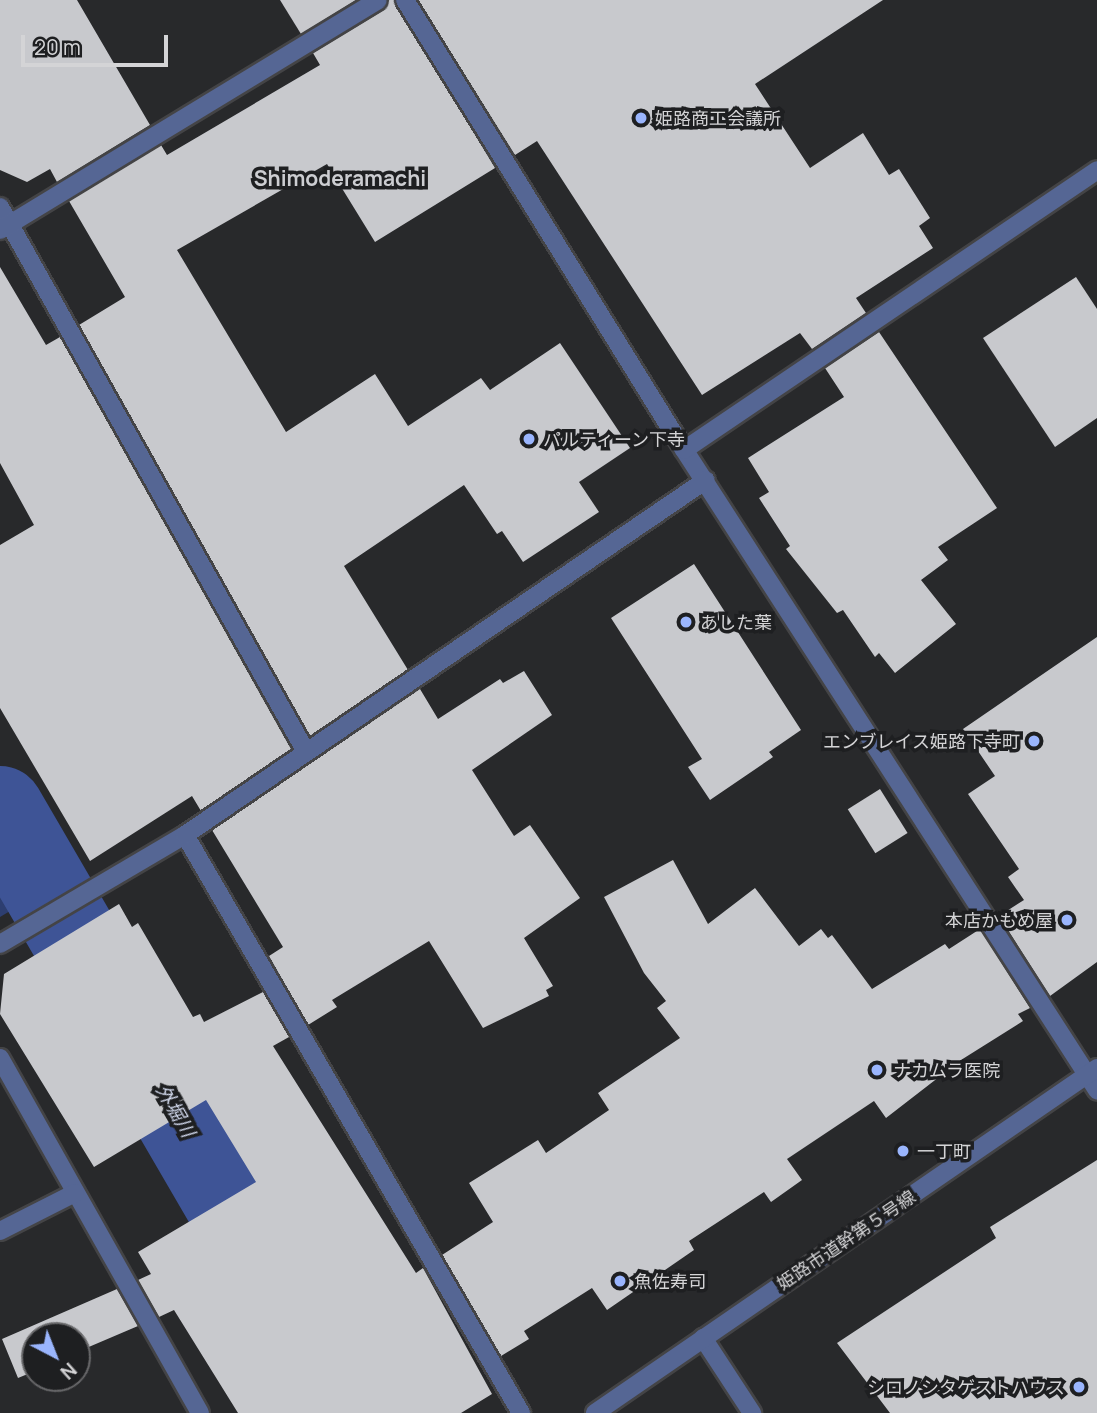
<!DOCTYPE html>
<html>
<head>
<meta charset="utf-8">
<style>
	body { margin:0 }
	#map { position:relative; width:1097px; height:1413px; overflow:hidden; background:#28292b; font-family:Manrope,"Noto Sans JP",sans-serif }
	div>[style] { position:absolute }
	.green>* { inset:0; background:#2d3e70 }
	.river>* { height:88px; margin:-44px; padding:0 44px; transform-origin:44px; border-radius:44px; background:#3e5496 }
	.building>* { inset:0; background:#c8c9cd; transform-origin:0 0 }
	.roads { filter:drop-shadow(2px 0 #444446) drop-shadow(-2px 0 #444446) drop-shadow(0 2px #444446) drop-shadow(0 -2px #444446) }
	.minor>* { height:18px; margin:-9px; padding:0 9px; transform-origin:9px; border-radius:9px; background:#556694 }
	.dots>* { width:19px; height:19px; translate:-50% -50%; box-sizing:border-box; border:4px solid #1e1f21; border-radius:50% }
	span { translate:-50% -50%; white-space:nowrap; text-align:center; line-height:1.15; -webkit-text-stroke:7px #1e1f21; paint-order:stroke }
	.poi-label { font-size:18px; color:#d4d4d6 }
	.left { translate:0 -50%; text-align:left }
	.right { translate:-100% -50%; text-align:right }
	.street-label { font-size:18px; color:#d4d4d6 }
	.water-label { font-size:19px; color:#d2d9ed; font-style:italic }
	.quarter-label { font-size:21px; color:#cccdd1; font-weight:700 }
	.north { position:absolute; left:21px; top:1322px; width:70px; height:70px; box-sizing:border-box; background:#1e1f21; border:2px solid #676769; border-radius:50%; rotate:138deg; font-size:19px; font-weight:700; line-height:28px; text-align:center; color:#d4d4d6 }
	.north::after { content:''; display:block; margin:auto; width:24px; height:32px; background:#9ab5fd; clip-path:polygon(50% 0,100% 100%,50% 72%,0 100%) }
	.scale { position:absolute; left:21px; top:35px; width:147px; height:32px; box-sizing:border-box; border:4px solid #d4d4d6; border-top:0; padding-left:9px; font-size:21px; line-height:24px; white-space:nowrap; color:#d4d4d6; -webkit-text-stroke:5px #1e1f21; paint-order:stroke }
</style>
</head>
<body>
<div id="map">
	<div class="green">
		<i style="clip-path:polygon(0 767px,66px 878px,0 917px)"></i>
	</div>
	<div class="river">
		<i style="left:0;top:810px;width:698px;rotate:59.8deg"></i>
	</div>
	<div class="building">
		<i style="clip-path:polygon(0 0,77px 0,150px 125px,57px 182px,50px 169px,27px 182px,0 170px)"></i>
		<i style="clip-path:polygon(280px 0,356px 0,301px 34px)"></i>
		<i style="clip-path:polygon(389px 0,394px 0,495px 168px,375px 242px,327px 164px,177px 250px,286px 432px,375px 374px,408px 426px,481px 378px,490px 390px,560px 343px,630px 448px,579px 482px,599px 512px,523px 562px,502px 531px,497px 534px,464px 485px,344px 566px,408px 670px,310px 736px,79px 325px,125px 297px,69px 201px,161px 145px,167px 155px,320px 65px,313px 53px,384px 10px)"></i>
		<i style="clip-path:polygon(418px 0,883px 0,755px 84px,810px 168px,863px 133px,889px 175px,899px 169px,930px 218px,919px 226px,933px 248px,856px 298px,866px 313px,812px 349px,800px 333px,702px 395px,537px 141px,515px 155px)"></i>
		<i style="clip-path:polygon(0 267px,46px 345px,60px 337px,291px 749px,201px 811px,192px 796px,90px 861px,0 708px,0 545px,34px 525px,0 463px)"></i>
		<i style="clip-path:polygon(1076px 277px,1097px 309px,1097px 418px,1055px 447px,983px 338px)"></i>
		<i style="clip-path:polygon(879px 332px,997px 508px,938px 547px,948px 560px,921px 580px,956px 624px,895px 673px,879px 653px,875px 657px,843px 610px,837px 613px,786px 549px,790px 546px,759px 498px,769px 492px,748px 458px,844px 397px,825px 368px)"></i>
		<i style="clip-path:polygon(694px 564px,801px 730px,769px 752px,773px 757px,710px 800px,688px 767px,702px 759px,611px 618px)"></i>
		<i style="clip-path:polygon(1097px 637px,1097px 962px,1050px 996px,999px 916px,1024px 900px,1008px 877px,1019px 869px,968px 794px,995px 776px,963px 729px)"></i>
		<i style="clip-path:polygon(524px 671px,552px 715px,472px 770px,514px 836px,530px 825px,580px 898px,524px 938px,553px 986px,546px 990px,549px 996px,483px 1028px,429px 941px,332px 1000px,337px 1007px,308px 1025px,269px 956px,283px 947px,212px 830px,420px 689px,438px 719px,500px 679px,503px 683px)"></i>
		<i style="left:880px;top:789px;width:52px;height:38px;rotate:58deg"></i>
		<i style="clip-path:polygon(673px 860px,708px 924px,755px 888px,799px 946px,821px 929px,828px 938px,832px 935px,872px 989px,945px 944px,949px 949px,980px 929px,1030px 1008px,1018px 1014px,1023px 1021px,961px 1060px,886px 1118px,874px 1101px,787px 1159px,802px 1180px,771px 1202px,764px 1192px,689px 1241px,694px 1250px,607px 1310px,592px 1288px,524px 1331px,529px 1339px,501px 1356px,442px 1255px,493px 1222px,469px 1183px,538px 1140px,546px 1153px,609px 1110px,598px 1093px,680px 1038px,657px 1008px,666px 1001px,644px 973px,604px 897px)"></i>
		<i style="clip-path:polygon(119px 904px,132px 927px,138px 923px,193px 1017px,200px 1014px,204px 1022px,263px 992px,289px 1037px,273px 1046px,416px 1273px,423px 1268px,492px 1394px,461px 1413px,238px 1413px,174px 1310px,159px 1317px,138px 1280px,151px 1274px,138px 1252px,256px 1182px,206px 1100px,94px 1167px,0 1014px,4px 974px)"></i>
		<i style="clip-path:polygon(1097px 1160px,1097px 1413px,890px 1413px,837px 1343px,996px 1238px,990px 1227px)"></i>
		<i style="clip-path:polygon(117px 1289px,138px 1326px,77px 1352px,77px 1336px,35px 1336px,35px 1371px,18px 1378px,2px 1339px)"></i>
	</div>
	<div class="roads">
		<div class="minor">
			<i style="left:405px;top:0;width:511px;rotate:58.21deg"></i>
			<i style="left:674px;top:434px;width:781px;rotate:57.19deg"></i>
			<i style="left:0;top:207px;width:623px;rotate:60.68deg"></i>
			<i style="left:0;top:230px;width:442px;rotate:-31.3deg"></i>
			<i style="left:684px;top:450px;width:499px;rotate:-34.1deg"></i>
			<i style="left:185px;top:835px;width:669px;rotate:59.83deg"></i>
			<i style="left:0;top:944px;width:215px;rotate:-30.5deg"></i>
			<i style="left:185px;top:835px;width:630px;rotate:-34.27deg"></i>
			<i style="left:0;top:1058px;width:407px;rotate:60.6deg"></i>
			<i style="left:0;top:1231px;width:84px;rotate:-26.9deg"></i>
			<i style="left:703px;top:1338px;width:90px;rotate:56.8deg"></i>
			<i style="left:595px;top:1413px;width:609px;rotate:-34.5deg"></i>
		</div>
	</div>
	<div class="dots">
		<i style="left:641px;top:118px;background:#9ab5fd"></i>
		<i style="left:529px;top:439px;background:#9ab5fd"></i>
		<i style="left:686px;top:622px;background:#9ab5fd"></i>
		<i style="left:1034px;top:741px;background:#9ab5fd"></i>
		<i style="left:1067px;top:920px;background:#9ab5fd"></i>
		<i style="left:877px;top:1070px;background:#9ab5fd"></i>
		<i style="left:903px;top:1151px;background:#9ab5fd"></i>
		<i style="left:620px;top:1281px;background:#9ab5fd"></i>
		<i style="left:1079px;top:1387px;background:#9ab5fd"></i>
	</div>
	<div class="poi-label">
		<span class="left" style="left:655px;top:118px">姫路商工会議所</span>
		<span class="left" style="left:543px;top:439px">パルティーン下寺</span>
		<span class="left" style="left:700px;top:622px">あした葉</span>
		<span class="right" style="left:1020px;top:741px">エンブレイス姫路下寺町</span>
		<span class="right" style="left:1053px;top:920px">本店かもめ屋</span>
		<span class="left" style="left:893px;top:1070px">ナカムラ医院</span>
		<span class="left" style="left:917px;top:1151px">一丁町</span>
		<span class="left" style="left:634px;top:1281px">魚佐寿司</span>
		<span class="right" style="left:1065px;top:1387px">シロノシタゲストハウス</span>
	</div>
	<div class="street-label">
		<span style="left:846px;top:1240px;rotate:-34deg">姫路市道幹第５号線</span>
	</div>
	<div class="water-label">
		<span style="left:175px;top:1111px;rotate:60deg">外堀川</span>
	</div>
	<div class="quarter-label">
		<span style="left:340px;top:178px">Shimoderamachi</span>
	</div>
	<div class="north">N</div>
	<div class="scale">20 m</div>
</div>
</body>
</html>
